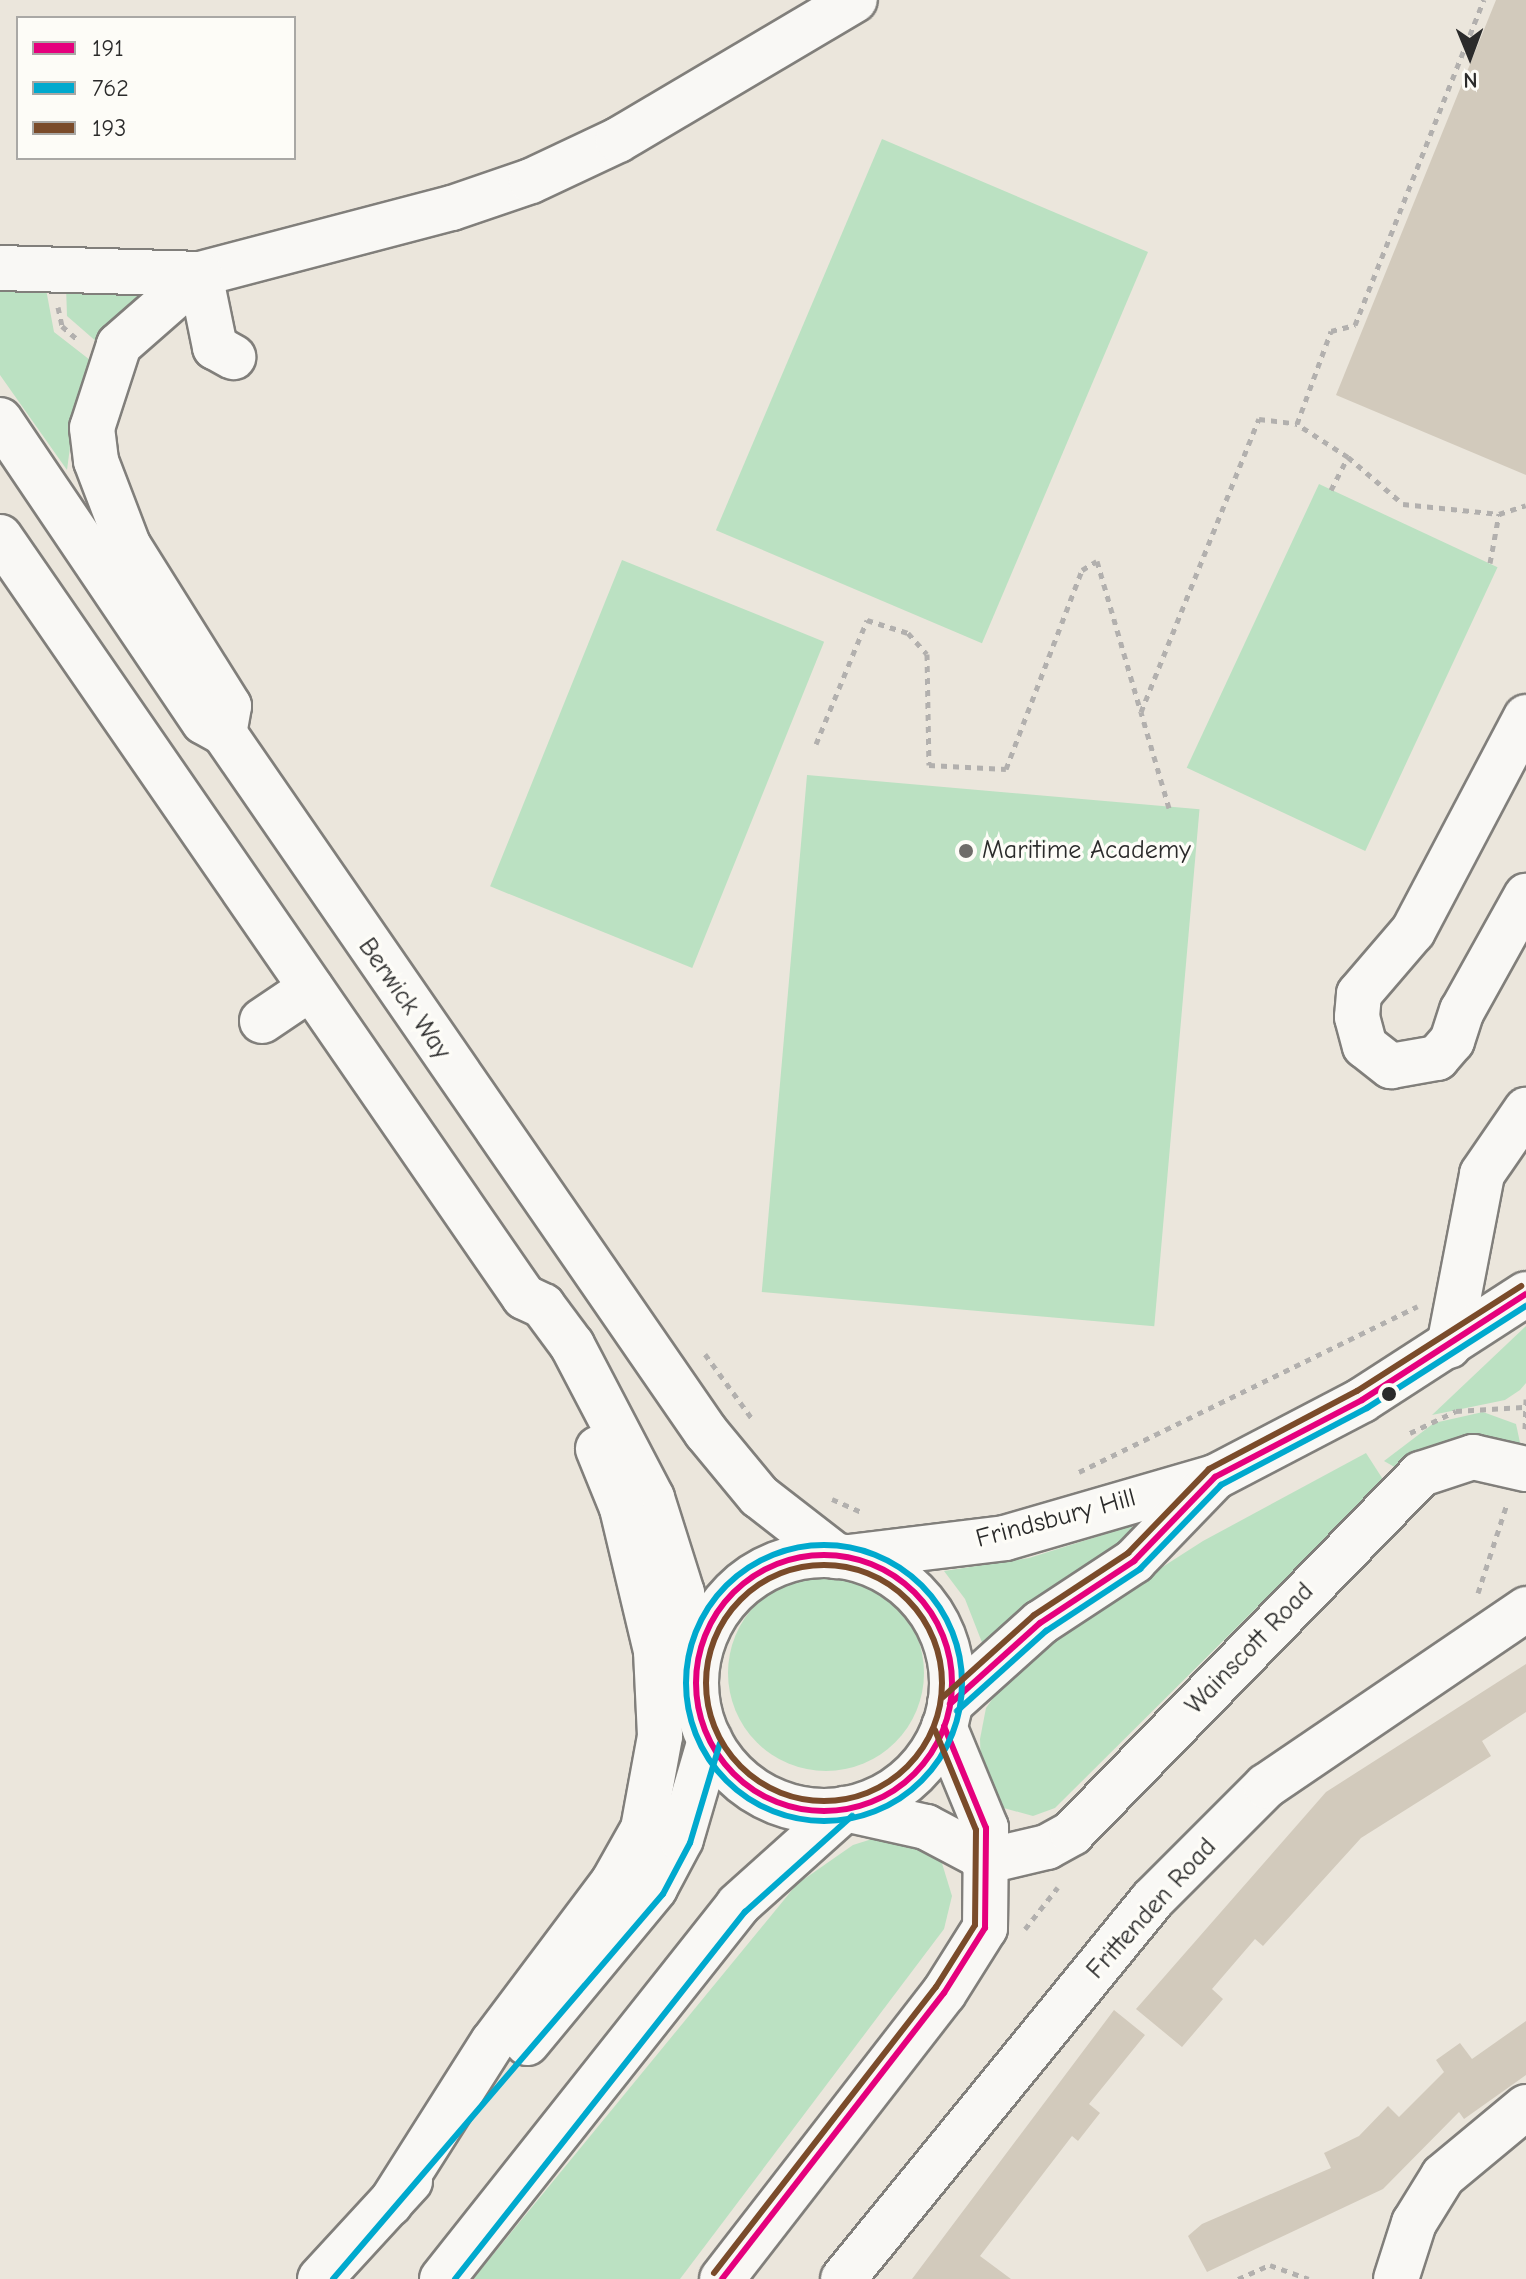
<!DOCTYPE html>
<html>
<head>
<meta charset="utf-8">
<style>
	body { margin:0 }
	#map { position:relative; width:1526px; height:2279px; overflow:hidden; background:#ebe6dc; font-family:"Comic Neue",sans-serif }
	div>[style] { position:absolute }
	.green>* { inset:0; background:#bbe1c2; transform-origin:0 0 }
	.round { border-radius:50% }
	.building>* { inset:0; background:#d2cabc }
	.path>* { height:5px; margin-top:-2.5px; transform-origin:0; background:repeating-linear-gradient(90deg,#b2b0ae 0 6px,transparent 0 12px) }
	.roads { filter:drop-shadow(2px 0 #817f7b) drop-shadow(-2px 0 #817f7b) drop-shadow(0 2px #817f7b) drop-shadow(0 -2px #817f7b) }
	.minor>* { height:44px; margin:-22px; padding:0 22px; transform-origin:22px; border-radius:22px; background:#f9f8f5 }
	.major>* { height:44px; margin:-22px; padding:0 22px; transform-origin:22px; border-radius:22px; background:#f9f8f5 }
	.major>.ring { margin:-22px; padding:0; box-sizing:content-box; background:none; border:44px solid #f9f8f5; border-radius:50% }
	.bus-1>* { height:6px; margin:-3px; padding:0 3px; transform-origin:3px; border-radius:3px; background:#e5007d }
	.bus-1>.ring { margin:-3px; padding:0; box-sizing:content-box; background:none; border:6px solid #e5007d; border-radius:50% }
	.bus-2>* { height:6px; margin:-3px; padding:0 3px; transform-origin:3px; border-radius:3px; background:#00a9ce }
	.bus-2>.ring { margin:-3px; padding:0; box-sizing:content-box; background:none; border:6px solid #00a9ce; border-radius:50% }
	.bus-3>* { height:6px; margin:-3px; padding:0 3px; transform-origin:3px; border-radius:3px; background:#7a4b2a }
	.bus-3>.ring { margin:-3px; padding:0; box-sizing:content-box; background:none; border:6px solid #7a4b2a; border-radius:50% }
	.dots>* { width:22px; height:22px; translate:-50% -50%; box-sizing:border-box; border:4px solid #fdfcf7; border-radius:50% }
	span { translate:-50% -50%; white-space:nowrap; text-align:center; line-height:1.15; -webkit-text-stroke:7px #fdfcf7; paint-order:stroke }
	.poi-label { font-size:26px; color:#2b2b2b }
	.left { translate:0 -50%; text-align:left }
	.street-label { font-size:26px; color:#2b2b2b }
	.legend { position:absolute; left:16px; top:16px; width:280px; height:144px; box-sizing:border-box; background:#fdfcf7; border:2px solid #a9a8a5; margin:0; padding:10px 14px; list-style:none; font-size:24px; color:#2b2b2b }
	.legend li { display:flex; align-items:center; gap:16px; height:40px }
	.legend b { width:40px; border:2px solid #a9a8a5 }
	.north { position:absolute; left:1430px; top:16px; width:80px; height:80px; -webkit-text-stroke:6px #fdfcf7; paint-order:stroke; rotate:179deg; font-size:22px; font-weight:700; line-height:32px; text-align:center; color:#2b2b2b }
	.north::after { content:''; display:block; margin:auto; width:28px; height:36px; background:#2b2b2b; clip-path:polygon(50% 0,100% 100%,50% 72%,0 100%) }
</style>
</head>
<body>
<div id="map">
	<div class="green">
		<i style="left:882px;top:139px;width:289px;height:425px;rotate:23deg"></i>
		<i style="clip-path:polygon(154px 283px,98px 343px,67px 316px,66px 286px)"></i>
		<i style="clip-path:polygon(46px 289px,54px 332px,90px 360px,76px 402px,67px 470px,0 375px,0 292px)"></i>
		<i style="left:1319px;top:484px;width:197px;height:313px;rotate:25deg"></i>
		<i style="left:622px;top:560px;width:218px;height:352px;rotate:22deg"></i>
		<i style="left:807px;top:775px;width:394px;height:519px;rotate:5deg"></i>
		<i style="clip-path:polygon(1526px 1326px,1526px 1383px,1520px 1390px,1505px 1400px,1432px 1415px)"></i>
		<i style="clip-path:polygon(1483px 1412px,1516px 1424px,1522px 1452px,1398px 1469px,1384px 1461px,1434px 1423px)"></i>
		<i style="clip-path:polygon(1366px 1453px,1384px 1481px,1055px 1808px,1033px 1816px,1000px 1807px,981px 1771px,980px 1739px,986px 1708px,1022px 1657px,1203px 1541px)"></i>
		<i style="clip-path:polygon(1131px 1526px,1139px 1531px,983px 1645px,965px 1599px,944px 1571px,1029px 1558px)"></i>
		<i class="round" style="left:728px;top:1575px;width:196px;height:196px"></i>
		<i style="clip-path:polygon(891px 1833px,920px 1843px,941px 1860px,952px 1896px,944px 1929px,680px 2279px,473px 2279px,797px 1884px,853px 1845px)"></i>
	</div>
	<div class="building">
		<i style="clip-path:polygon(1496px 0,1526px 0,1526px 475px,1336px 395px)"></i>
		<i style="clip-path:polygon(1526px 1664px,1526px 1712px,1482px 1741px,1491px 1756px,1361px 1838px,1263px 1946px,1255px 1939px,1212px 1989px,1223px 1999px,1182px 2047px,1136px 2009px,1326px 1792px)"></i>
		<i style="clip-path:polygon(1114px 2010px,1145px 2035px,1089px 2104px,1100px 2113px,1078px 2141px,1072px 2136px,980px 2256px,1011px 2279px,912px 2279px)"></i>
		<i style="clip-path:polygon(1526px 2021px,1526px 2075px,1464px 2119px,1459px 2112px,1383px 2189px,1207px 2272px,1188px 2236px,1202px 2224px,1331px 2168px,1324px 2153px,1359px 2136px,1388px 2106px,1399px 2117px,1444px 2072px,1436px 2060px,1460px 2043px,1472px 2059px)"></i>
	</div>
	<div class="path">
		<i style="left:58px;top:307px;width:19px;rotate:78deg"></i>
		<i style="left:62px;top:326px;width:23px;rotate:41deg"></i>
		<i style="left:1348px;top:457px;width:61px;rotate:-147.1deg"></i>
		<i style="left:1297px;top:424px;width:99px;rotate:-69.9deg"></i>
		<i style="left:1331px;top:331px;width:25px;rotate:-14deg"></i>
		<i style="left:1355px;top:325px;width:350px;rotate:-68.4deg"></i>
		<i style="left:1331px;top:490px;width:37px;rotate:-63deg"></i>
		<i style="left:1348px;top:457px;width:72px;rotate:40.5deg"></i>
		<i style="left:1403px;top:504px;width:97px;rotate:5.9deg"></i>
		<i style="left:1490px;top:563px;width:50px;rotate:-79.6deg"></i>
		<i style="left:1499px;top:514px;width:28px;rotate:-18deg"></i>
		<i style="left:816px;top:744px;width:134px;rotate:-67.6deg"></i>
		<i style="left:867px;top:620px;width:43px;rotate:17.6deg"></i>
		<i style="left:908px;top:633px;width:28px;rotate:48deg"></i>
		<i style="left:927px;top:654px;width:111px;rotate:89deg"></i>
		<i style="left:929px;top:765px;width:77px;rotate:3deg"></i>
		<i style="left:1006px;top:769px;width:213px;rotate:-69.1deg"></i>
		<i style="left:1082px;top:570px;width:17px;rotate:-31deg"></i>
		<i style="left:1097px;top:561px;width:157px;rotate:73.8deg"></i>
		<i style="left:1169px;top:808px;width:100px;rotate:-106.3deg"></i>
		<i style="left:1141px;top:712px;width:316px;rotate:-68.1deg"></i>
		<i style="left:1259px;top:419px;width:38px;rotate:7deg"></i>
		<i style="left:705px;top:1354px;width:82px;rotate:54deg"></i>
		<i style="left:1525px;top:1429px;width:30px;rotate:-88deg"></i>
		<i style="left:1410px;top:1433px;width:51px;rotate:-25.6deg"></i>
		<i style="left:1456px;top:1411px;width:67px;rotate:-3.4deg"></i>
		<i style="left:1079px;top:1472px;width:377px;rotate:-26.1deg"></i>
		<i style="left:832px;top:1499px;width:34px;rotate:24deg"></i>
		<i style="left:1478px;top:1593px;width:94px;rotate:-72deg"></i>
		<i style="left:1025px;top:1929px;width:53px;rotate:-51.8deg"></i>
		<i style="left:1238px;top:2279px;width:35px;rotate:-24deg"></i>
		<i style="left:1270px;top:2265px;width:41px;rotate:19.7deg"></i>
	</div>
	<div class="roads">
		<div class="minor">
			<i style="left:0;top:268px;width:200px;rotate:1.7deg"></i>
			<i style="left:200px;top:274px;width:260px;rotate:-14.7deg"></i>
			<i style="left:452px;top:208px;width:83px;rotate:-18.9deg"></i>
			<i style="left:531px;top:181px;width:96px;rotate:-25.2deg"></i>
			<i style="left:618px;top:140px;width:275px;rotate:-30.6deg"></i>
			<i style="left:200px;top:274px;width:108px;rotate:138.8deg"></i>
			<i style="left:119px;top:345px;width:87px;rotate:108deg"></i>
			<i style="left:92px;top:428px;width:33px;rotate:83deg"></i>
			<i style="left:96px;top:461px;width:90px;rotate:69.1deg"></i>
			<i style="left:128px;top:545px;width:190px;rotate:57.9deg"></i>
			<i style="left:229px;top:706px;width:27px;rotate:100deg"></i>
			<i style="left:200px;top:274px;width:75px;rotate:78.4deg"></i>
			<i style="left:215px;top:347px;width:21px;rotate:29deg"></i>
			<i style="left:1526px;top:717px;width:242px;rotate:117.8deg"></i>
			<i style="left:1413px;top:931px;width:83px;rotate:130.6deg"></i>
			<i style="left:1359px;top:994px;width:23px;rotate:95deg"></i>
			<i style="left:1357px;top:1017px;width:30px;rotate:75deg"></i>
			<i style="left:1365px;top:1046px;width:33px;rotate:38deg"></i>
			<i style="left:1391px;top:1066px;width:47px;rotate:-9.9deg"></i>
			<i style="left:1437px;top:1058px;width:23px;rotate:-49deg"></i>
			<i style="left:1452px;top:1041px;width:32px;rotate:-72deg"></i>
			<i style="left:1462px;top:1011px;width:132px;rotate:-60.9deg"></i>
			<i style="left:262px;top:1021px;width:59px;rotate:-34deg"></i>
			<i style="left:1449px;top:1346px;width:175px;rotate:-79.1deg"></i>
			<i style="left:1482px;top:1174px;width:78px;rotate:-55.5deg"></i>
			<i style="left:845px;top:1809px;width:83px;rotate:12.5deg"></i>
			<i style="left:926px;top:1827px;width:62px;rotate:27.8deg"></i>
			<i style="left:983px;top:1862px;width:66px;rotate:-13.2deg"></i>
			<i style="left:1047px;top:1847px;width:29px;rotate:-29deg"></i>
			<i style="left:1072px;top:1833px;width:501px;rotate:-45.81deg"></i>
			<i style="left:1421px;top:1474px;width:55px;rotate:-18.1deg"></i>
			<i style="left:1473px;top:1457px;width:54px;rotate:12.8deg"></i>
			<i style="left:722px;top:2279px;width:362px;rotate:-52.2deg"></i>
			<i style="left:944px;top:1993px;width:77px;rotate:-57.8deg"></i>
			<i style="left:985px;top:1928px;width:100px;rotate:-89.4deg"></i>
			<i style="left:986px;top:1828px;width:110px;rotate:-112.4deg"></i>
			<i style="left:843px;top:2279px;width:490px;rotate:-50.8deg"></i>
			<i style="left:1153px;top:1899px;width:160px;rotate:-45deg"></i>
			<i style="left:1266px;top:1786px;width:315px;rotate:-34.2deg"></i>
			<i style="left:1396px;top:2279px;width:59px;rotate:-72.2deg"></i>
			<i style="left:1414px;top:2223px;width:55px;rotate:-58.3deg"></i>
			<i style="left:1443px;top:2176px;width:108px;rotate:-39.7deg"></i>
		</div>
		<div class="major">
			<i style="left:0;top:420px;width:364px;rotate:56deg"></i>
			<i style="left:204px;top:722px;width:23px;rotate:29deg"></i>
			<i style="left:224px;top:733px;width:849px;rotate:55.41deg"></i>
			<i style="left:706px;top:1432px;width:83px;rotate:50.4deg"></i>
			<i style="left:759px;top:1496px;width:98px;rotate:37.9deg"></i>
			<i style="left:0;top:537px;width:923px;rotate:55.41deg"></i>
			<i style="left:524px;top:1297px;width:21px;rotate:25deg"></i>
			<i style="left:543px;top:1306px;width:49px;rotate:53.4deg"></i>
			<i style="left:572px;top:1345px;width:173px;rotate:62.4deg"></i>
			<i style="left:652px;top:1498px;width:100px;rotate:72.5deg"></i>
			<i style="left:682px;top:1593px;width:85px;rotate:80.5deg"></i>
			<i class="ring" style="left:696px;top:1555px;width:212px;height:212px"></i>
			<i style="left:849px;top:1557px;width:157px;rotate:-6.9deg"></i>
			<i style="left:1005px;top:1538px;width:219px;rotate:-16.2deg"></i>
			<i style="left:1215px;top:1477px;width:166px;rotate:-27.6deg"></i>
			<i style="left:1362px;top:1400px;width:195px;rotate:-32.9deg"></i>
			<i style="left:950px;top:1704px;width:121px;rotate:-42deg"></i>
			<i style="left:1040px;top:1623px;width:113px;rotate:-33.4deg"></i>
			<i style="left:1134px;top:1561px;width:117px;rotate:-46deg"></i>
			<i style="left:527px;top:2043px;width:201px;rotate:-50.4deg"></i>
			<i style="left:655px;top:1888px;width:55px;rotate:-62deg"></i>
			<i style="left:681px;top:1839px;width:103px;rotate:-73.7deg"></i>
			<i style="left:390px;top:2204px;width:192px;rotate:-57.6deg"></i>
			<i style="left:493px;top:2042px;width:200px;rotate:-53.1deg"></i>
			<i style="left:613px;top:1882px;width:61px;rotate:-60.5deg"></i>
			<i style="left:643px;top:1829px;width:95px;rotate:-79.6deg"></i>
			<i style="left:660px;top:1736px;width:85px;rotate:-92.7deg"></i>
			<i style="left:656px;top:1651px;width:147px;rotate:-103.4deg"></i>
			<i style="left:622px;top:1508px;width:64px;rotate:-112.1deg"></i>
			<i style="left:320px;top:2279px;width:133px;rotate:-47.4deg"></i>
			<i style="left:442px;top:2279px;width:477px;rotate:-51.6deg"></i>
			<i style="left:738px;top:1905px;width:144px;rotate:-41.9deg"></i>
		</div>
	</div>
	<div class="bus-1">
		<i class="ring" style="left:696px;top:1555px;width:250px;height:250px"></i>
		<i style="left:950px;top:1704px;width:121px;rotate:-42deg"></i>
		<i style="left:1040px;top:1623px;width:113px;rotate:-33.4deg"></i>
		<i style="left:1134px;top:1561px;width:117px;rotate:-46deg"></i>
		<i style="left:1215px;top:1477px;width:166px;rotate:-27.6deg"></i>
		<i style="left:1362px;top:1400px;width:195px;rotate:-32.9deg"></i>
		<i style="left:722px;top:2279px;width:362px;rotate:-52.2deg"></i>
		<i style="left:944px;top:1993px;width:77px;rotate:-57.8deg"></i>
		<i style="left:985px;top:1928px;width:100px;rotate:-89.4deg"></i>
		<i style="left:986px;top:1828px;width:110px;rotate:-112.4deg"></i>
	</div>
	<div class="bus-2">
		<i class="ring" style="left:686px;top:1545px;width:270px;height:270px"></i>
		<i style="left:957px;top:1711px;width:120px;rotate:-42deg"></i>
		<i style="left:1046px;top:1631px;width:113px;rotate:-33.4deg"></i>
		<i style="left:1140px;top:1569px;width:117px;rotate:-46deg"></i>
		<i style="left:1221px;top:1485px;width:165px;rotate:-27.8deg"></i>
		<i style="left:1367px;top:1408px;width:189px;rotate:-32.7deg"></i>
		<i style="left:333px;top:2279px;width:507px;rotate:-49.4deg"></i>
		<i style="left:663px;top:1894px;width:58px;rotate:-62.1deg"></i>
		<i style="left:690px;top:1843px;width:104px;rotate:-73.3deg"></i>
		<i style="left:455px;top:2279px;width:468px;rotate:-51.7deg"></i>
		<i style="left:745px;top:1912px;width:144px;rotate:-41.9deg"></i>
	</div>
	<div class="bus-3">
		<i class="ring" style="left:706px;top:1565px;width:230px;height:230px"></i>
		<i style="left:943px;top:1697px;width:122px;rotate:-42deg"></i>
		<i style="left:1034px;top:1615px;width:113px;rotate:-33.4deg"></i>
		<i style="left:1128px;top:1553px;width:117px;rotate:-46deg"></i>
		<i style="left:1209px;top:1469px;width:167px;rotate:-27.8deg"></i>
		<i style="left:1357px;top:1391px;width:195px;rotate:-32.6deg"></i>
		<i style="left:714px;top:2273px;width:362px;rotate:-52.2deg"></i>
		<i style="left:936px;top:1987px;width:73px;rotate:-57.8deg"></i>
		<i style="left:975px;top:1925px;width:95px;rotate:-89.4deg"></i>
		<i style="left:976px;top:1830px;width:108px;rotate:-112.3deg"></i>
	</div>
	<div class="dots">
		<i style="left:966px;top:851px;background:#6e6c69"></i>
		<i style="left:1389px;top:1394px;background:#2b2b2b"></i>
	</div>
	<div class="poi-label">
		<span class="left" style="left:982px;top:851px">Maritime Academy</span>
	</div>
	<div class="street-label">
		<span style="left:404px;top:999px;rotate:55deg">Berwick Way</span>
		<span style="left:1056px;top:1519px;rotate:-15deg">Frindsbury Hill</span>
		<span style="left:1250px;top:1649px;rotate:-46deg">Wainscott Road</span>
		<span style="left:1152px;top:1909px;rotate:-48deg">Frittenden Road</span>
	</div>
	<ul class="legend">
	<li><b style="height:10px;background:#e5007d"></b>191</li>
	<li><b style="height:10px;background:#00a9ce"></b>762</li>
	<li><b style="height:10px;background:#7a4b2a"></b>193</li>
	</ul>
	<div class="north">N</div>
</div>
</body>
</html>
